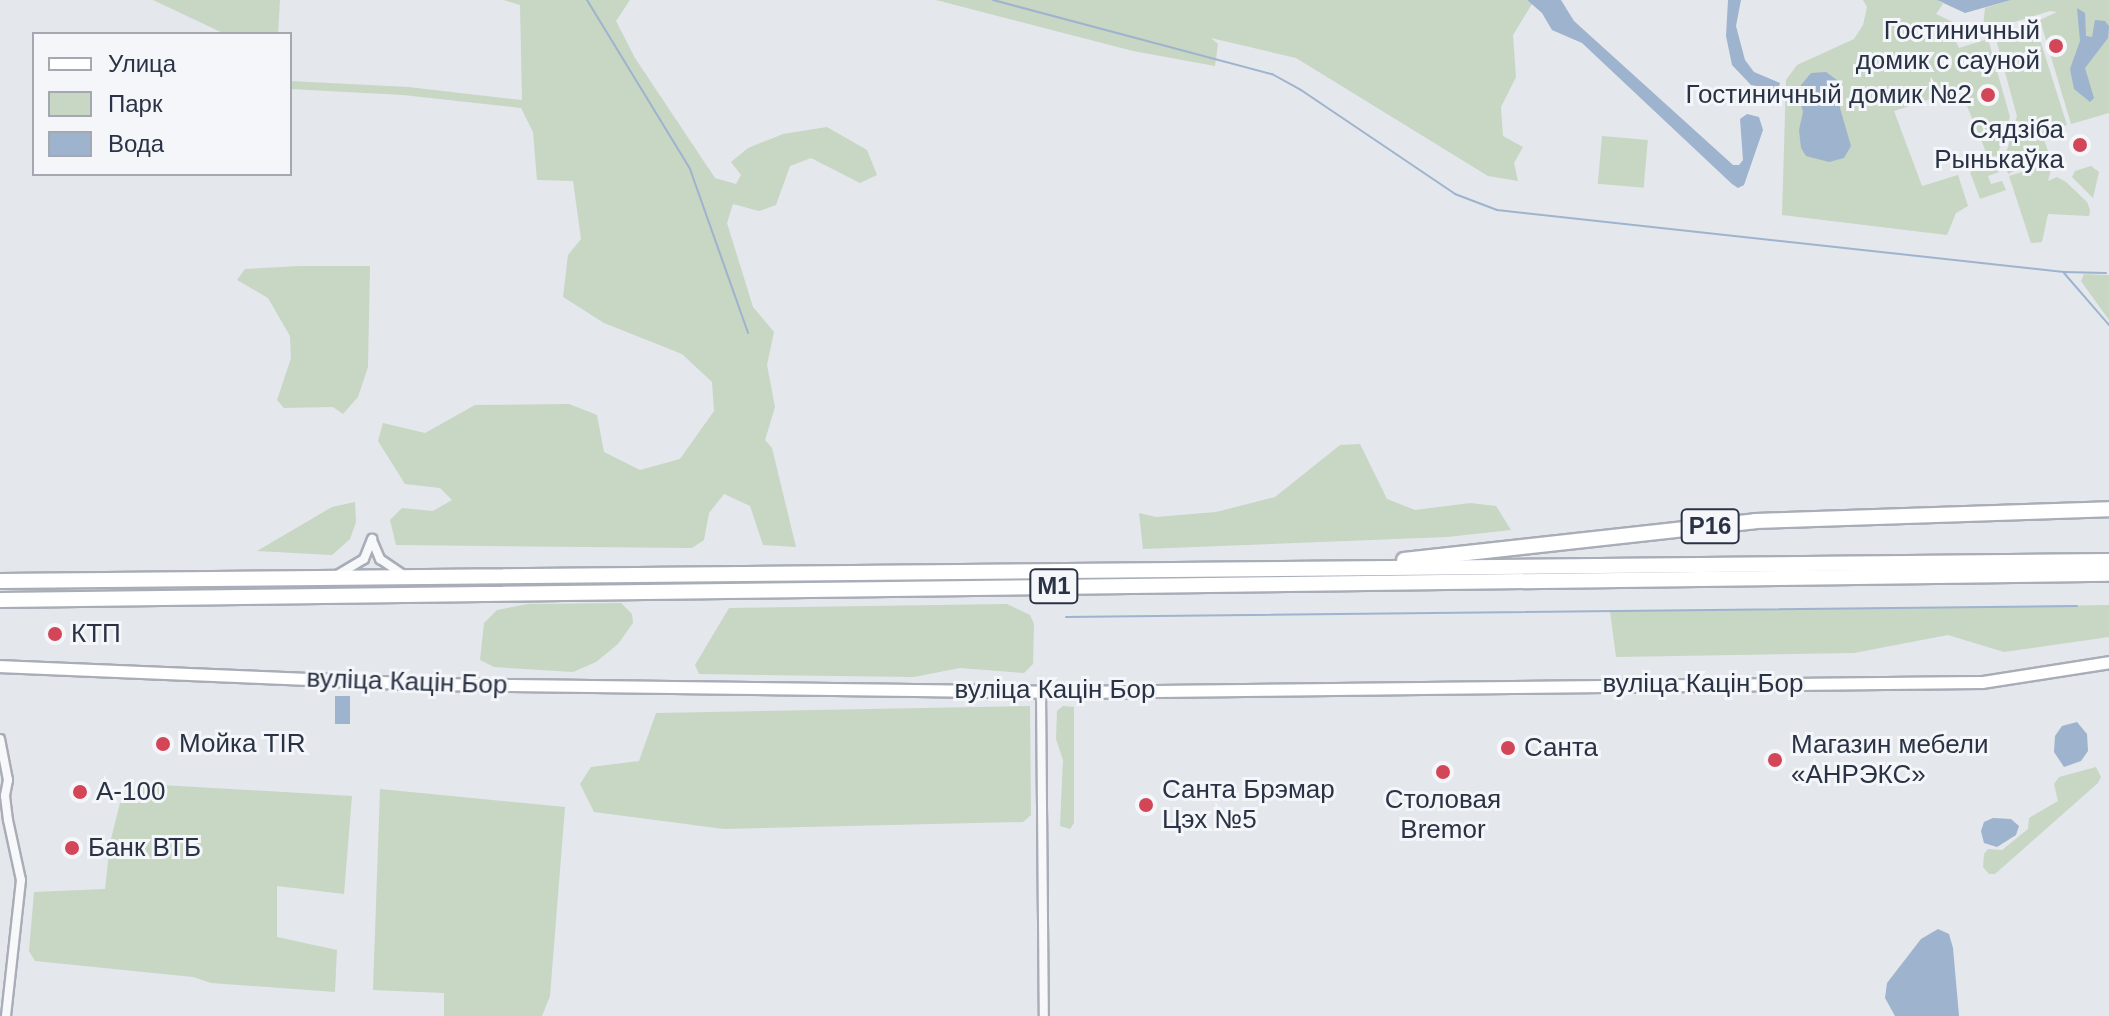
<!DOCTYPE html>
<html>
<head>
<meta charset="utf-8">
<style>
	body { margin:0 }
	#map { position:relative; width:2109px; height:1016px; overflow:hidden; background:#e4e7ec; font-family:Arial,sans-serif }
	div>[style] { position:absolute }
	.green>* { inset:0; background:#c8d6c4; transform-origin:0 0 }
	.water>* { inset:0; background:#9eb3cd; transform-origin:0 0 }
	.stream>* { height:2px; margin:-1px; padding:0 1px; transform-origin:1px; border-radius:1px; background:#9eb3cd }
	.roads { filter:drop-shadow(2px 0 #a8adb7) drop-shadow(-2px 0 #a8adb7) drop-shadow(0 2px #a8adb7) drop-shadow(0 -2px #a8adb7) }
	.minor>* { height:8px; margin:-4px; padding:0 4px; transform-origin:4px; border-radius:4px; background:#f7f8fa }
	.secondary>* { height:11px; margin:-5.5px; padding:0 5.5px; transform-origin:5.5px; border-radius:5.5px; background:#fff }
	.trunk>* { height:14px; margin:-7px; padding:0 7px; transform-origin:7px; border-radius:7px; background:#fff }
	.dots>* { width:22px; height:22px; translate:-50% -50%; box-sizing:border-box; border:4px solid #f4f6f9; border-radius:50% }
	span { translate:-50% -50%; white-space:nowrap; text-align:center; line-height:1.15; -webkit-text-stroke:6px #f4f6f9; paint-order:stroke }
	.shield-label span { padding:2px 6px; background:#f4f6f9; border:2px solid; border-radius:6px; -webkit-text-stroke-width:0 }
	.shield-label { font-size:24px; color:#2a3345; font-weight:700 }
	.poi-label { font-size:26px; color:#2a3345 }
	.right { translate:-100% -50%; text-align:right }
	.left { translate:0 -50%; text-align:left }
	.street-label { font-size:26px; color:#2a3345 }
	.legend { position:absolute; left:32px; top:32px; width:260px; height:144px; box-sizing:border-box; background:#f4f6f9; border:2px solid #a3a8b1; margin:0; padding:10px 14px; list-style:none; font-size:24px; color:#2a3345 }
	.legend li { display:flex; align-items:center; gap:16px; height:40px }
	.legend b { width:40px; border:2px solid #a3a8b1 }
</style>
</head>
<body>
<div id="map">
	<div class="green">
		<i style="clip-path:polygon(153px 0,280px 0,278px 34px,225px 34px)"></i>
		<i style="clip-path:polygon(504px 0,630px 0,616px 21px,635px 58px,715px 178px,736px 184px,741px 175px,731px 162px,748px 148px,783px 134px,827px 127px,867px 150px,877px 175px,860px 183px,811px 158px,790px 166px,776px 205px,759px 211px,733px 204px,727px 223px,753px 307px,774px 332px,767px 365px,775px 407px,765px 440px,772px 448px,796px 547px,763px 545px,750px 506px,724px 494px,709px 513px,704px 540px,692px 548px,396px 545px,390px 520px,402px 508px,433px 511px,452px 500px,440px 488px,405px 484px,378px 441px,383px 423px,425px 433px,475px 405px,569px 404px,597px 415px,604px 452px,640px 470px,680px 459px,714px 411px,712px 382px,682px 354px,604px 323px,563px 297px,568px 255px,581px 239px,573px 181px,537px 180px,533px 132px,521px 108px,403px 95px,290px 89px,290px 81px,408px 87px,522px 100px,520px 5px)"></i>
		<i style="clip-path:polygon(936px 0,1527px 0,1532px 4px,1513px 35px,1516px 77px,1501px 107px,1503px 136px,1523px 147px,1514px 163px,1518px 181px,1488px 176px,1296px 58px,1211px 38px,1218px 44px,1215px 66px,1133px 51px)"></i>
		<i style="clip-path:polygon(1863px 0,1937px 0,1943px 4px,1936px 14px,1961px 26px,1983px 27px,1985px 8px,2011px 0,2109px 0,2109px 113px,2071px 124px,2040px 20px,2057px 12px,2050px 11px,1955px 40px,1959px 48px,1988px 39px,2010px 117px,1997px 156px,1988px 157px,1960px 89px,1894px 111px,1922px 186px,1958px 175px,1968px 206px,1956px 213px,1947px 235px,1782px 215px,1786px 80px,1797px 65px,1854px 39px,1863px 25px,1867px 7px)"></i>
		<i style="clip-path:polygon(2035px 24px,2067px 125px,2042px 134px,2048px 151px,2014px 161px,2016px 170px,2008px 174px,2004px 160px,2017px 116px,1995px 36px)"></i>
		<i style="left:1602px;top:136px;width:46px;height:48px;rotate:5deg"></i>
		<i style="clip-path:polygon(1996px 163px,1999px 172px,1988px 176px,1991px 184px,2002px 181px,2006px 190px,1980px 199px,1970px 172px)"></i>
		<i style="clip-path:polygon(2091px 166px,2099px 172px,2093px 198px,2072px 177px,2075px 171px)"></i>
		<i style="clip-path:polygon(2039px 167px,2051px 169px,2048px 181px,2057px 177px,2066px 182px,2087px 202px,2090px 210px,2089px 216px,2048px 214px,2042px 242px,2031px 243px,2009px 176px)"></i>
		<i style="clip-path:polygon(299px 266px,370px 266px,368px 367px,358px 397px,343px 414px,333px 407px,284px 408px,277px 400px,291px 358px,290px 336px,268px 298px,237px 280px,245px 269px)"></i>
		<i style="clip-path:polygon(2084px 274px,2109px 275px,2109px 320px,2081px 281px)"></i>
		<i style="clip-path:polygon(1360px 444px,1387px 499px,1415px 510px,1470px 503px,1496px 506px,1511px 530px,1447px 537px,1143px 549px,1139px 513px,1156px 517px,1216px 512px,1275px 497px,1340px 445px)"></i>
		<i style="clip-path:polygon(355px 502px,356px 522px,350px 539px,332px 555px,257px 551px,332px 507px)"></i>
		<i style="clip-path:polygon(621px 603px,632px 614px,633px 623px,618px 644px,596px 662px,573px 672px,494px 667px,480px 660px,484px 623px,497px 610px,528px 604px)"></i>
		<i style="clip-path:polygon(1007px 604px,1030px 615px,1034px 624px,1033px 664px,1024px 673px,960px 668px,914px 677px,699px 674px,695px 665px,729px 608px)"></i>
		<i style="clip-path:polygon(2109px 605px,2109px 637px,2004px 652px,1948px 635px,1854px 653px,1616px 657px,1610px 611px)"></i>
		<i style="clip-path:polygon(1030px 706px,1031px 815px,1023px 822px,724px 829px,594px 812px,580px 784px,591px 767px,639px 761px,656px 713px)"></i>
		<i style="clip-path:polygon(1063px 706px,1074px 707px,1074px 823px,1070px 829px,1060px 826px,1063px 760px,1056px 739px,1057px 711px)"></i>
		<i style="clip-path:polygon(2096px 767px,2101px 777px,2098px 783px,1995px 874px,1989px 874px,1983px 867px,1984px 854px,1988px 849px,2002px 850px,2028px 829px,2029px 818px,2058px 801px,2054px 784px,2059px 777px)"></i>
		<i style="clip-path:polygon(144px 784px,352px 796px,344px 894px,277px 886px,277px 937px,337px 950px,335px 992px,211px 983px,193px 977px,35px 961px,29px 951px,34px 892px,105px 889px,110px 843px,120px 803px)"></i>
		<i style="clip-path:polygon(380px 789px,565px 807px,550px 996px,542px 1016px,444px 1016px,444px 993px,373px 990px)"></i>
	</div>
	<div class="water">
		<i style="clip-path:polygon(1527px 0,1561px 0,1574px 21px,1733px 165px,1739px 165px,1743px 160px,1740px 119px,1747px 114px,1759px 117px,1763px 130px,1744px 185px,1738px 188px,1732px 184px,1582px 43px,1552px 30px,1542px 13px)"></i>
		<i style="clip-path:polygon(1728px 0,1741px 0,1736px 26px,1745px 60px,1754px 72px,1780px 83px,1778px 90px,1751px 85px,1732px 65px,1726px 36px)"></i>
		<i style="clip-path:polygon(1937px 0,2011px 0,1965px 13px)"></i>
		<i style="clip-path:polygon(2077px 8px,2085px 13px,2086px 36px,2092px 37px,2095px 20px,2105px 21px,2109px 26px,2108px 38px,2085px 68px,2094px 98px,2090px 102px,2074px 89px,2070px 69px,2080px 41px)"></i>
		<i style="clip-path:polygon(1826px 72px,1837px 80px,1840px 108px,1851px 146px,1844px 158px,1829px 162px,1806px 156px,1801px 148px,1799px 130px,1803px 112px,1797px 90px,1811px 73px)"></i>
		<i style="left:335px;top:696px;width:15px;height:28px"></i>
		<i style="clip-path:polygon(2077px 722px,2087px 734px,2088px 751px,2081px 761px,2064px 767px,2054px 752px,2055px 736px,2062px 726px)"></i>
		<i style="clip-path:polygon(1993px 818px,2011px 819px,2019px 826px,2016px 835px,1997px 847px,1984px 843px,1981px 831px,1984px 822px)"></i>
		<i style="clip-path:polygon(1938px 929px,1949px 934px,1953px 948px,1959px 1016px,1895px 1016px,1885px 998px,1887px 983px,1921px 939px)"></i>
	</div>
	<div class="stream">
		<i style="left:587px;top:0;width:198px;rotate:58.6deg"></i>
		<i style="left:690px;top:169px;width:174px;rotate:70.5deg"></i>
		<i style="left:993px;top:0;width:289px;rotate:14.9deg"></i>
		<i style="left:1272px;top:74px;width:33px;rotate:29deg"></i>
		<i style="left:1301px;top:90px;width:186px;rotate:34deg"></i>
		<i style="left:1455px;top:194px;width:45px;rotate:20.9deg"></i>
		<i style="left:1497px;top:210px;width:570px;rotate:6.24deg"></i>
		<i style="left:2064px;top:272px;width:42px;rotate:1.4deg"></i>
		<i style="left:2064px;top:273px;width:69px;rotate:49.1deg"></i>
		<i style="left:1066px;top:617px;width:1011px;rotate:-0.62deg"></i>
	</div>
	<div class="roads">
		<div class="minor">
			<i style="left:372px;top:540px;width:21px;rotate:67deg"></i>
			<i style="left:380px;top:559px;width:25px;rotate:34deg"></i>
			<i style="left:339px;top:574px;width:29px;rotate:-31deg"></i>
			<i style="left:364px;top:559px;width:22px;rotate:-68deg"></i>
			<i style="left:1041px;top:692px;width:324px;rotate:89.5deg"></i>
			<i style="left:0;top:739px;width:42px;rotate:79deg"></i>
			<i style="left:8px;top:780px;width:16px;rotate:101deg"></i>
			<i style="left:5px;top:796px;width:24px;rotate:83deg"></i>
			<i style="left:8px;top:820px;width:61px;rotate:77.8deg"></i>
			<i style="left:21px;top:880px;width:137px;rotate:96.3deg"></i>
		</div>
		<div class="secondary">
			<i style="left:0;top:666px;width:429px;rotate:2.4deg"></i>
			<i style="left:429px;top:684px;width:638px;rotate:0.72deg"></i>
			<i style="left:1067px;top:692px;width:915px;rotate:-0.63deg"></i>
			<i style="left:1982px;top:682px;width:129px;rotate:-8.9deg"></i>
		</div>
		<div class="trunk">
			<i style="left:1404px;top:560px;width:353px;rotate:-6.3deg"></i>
			<i style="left:1755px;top:521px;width:354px;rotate:-1.9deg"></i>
			<i style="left:0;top:581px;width:2109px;rotate:-0.54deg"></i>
			<i style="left:0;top:600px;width:2109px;rotate:-0.71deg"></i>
		</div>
	</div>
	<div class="dots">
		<i style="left:2056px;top:46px;background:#d34657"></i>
		<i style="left:1988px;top:95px;background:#d34657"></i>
		<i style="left:2080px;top:145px;background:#d34657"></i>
		<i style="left:55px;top:634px;background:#d34657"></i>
		<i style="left:163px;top:744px;background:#d34657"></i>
		<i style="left:1508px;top:748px;background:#d34657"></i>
		<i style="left:1775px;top:760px;background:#d34657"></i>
		<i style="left:1443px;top:772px;background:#d34657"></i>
		<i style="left:80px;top:792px;background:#d34657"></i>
		<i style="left:1146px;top:805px;background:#d34657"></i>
		<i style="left:72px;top:848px;background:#d34657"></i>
	</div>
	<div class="shield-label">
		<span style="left:1710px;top:526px">Р16</span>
		<span style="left:1054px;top:586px">М1</span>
	</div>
	<div class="poi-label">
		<span class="right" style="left:2040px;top:46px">Гостиничный<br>домик с сауной</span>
		<span class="right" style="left:1972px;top:95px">Гостиничный домик №2</span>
		<span class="right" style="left:2064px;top:145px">Сядзіба<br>Рынькаўка</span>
		<span class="left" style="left:71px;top:634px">КТП</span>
		<span class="left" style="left:179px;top:744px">Мойка TIR</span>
		<span class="left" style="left:1791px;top:760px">Магазин мебели<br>«АНРЭКС»</span>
		<span class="left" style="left:1524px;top:748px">Санта</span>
		<span class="left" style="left:1162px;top:805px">Санта Брэмар<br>Цэх №5</span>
		<span class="left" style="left:96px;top:792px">А-100</span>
		<span style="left:1443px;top:815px">Столовая<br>Bremor</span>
		<span class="left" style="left:88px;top:848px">Банк ВТБ</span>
	</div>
	<div class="street-label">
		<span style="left:407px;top:682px;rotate:2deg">вуліца Кацін Бор</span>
		<span style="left:1703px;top:684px">вуліца Кацін Бор</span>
		<span style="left:1055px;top:690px">вуліца Кацін Бор</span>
	</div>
	<ul class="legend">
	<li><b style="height:10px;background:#fff"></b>Улица</li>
	<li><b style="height:22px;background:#c8d6c4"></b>Парк</li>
	<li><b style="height:22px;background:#9eb3cd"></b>Вода</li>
	</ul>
</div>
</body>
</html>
